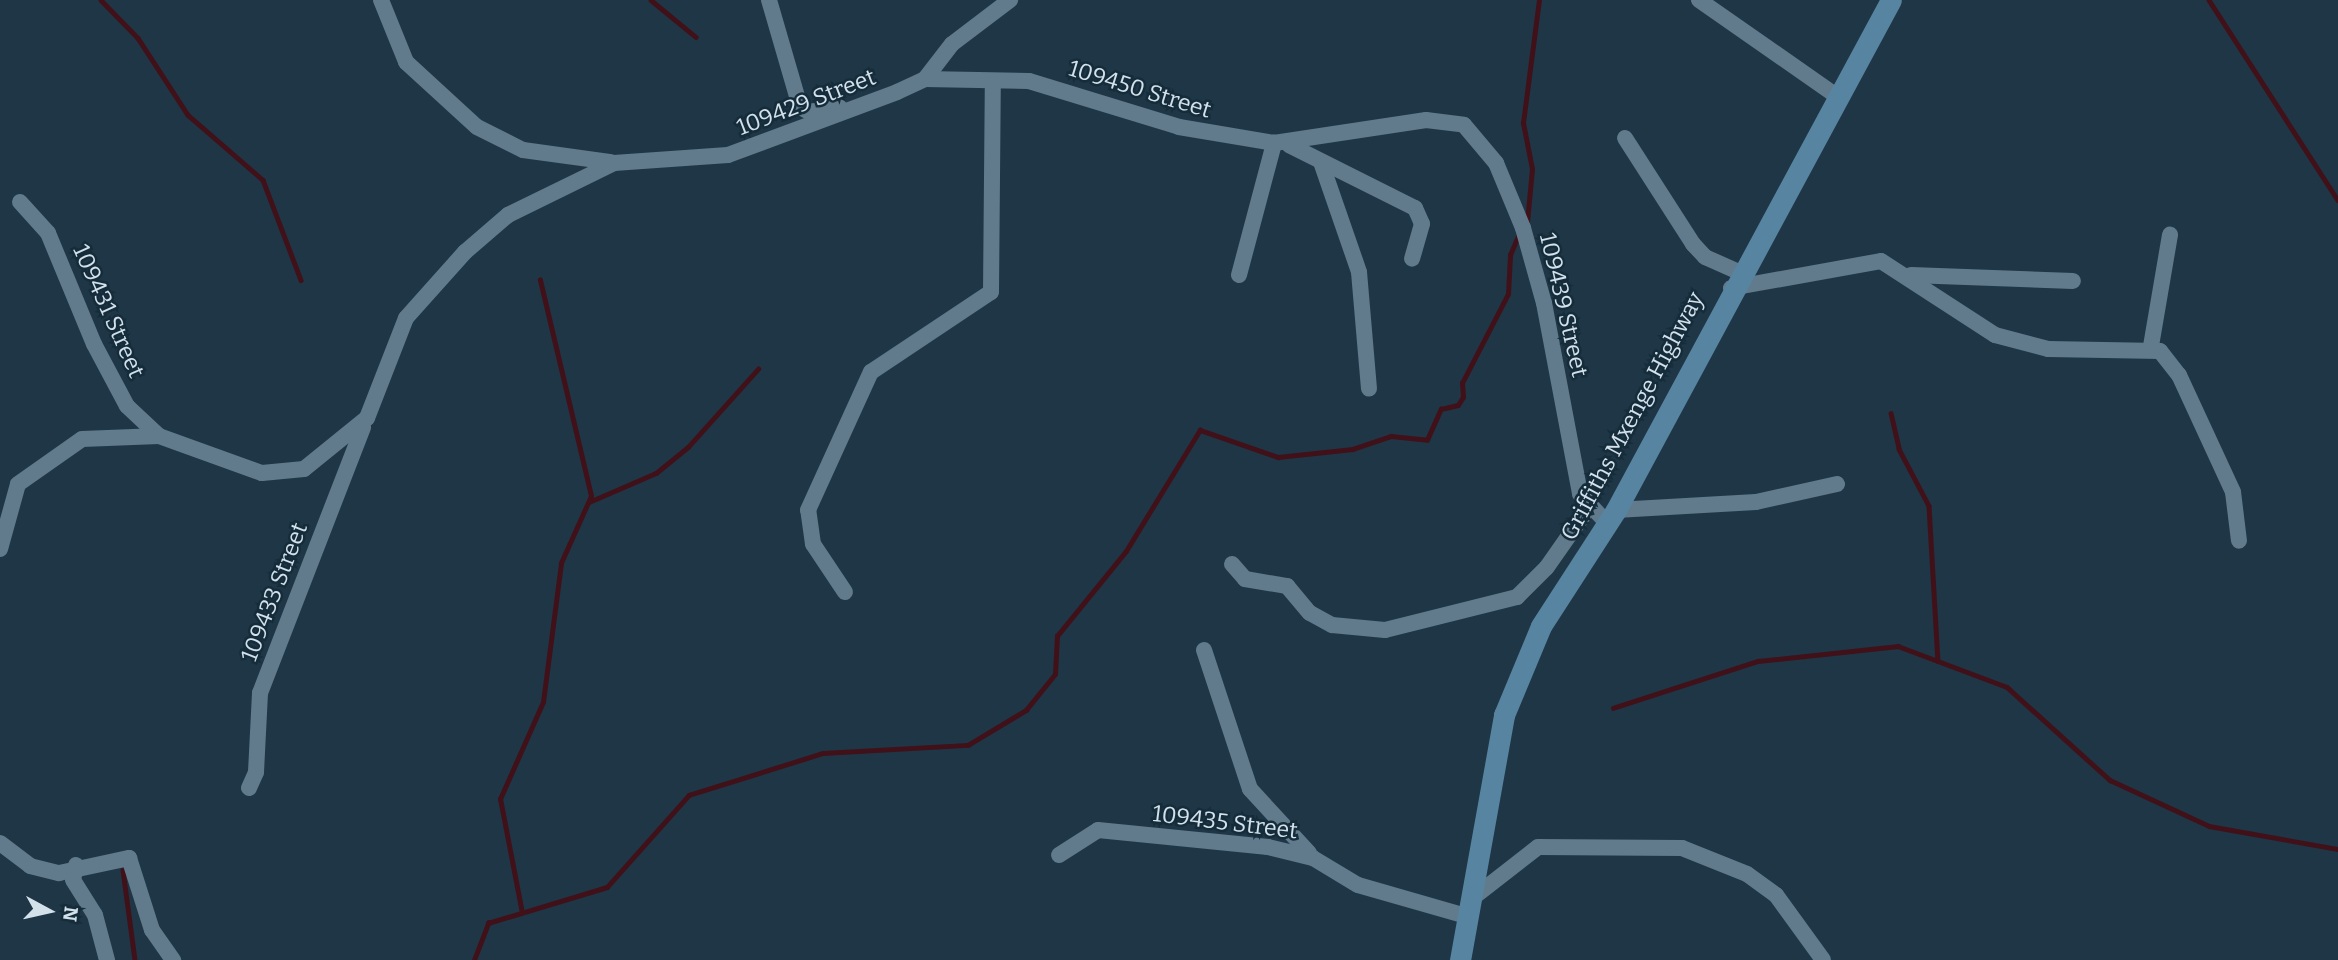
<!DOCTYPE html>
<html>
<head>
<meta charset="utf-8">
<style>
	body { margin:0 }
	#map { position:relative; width:2338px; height:960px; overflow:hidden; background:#1f3646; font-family:Bitter,serif }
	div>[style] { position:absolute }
	.stream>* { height:4.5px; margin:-2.25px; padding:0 2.25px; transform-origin:2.25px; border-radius:2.25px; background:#41111a }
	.street>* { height:16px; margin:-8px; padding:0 8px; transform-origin:8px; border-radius:8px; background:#617b8c }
	.secondary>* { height:21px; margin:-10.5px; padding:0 10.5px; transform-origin:10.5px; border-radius:10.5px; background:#5785a1 }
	span { translate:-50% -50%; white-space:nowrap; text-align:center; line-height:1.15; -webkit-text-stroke:5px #152c3b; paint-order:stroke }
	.street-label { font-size:23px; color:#d3e1eb }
	.north { position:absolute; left:14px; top:876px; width:70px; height:70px; -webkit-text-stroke:5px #152c3b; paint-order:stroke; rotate:98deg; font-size:19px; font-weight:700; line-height:28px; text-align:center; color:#d3e1eb }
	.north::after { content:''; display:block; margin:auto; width:24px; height:32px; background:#d3e1eb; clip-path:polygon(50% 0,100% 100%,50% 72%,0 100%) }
</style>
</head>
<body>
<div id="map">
	<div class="stream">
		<i style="left:101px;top:0;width:53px;rotate:45.8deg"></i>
		<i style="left:138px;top:38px;width:92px;rotate:57deg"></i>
		<i style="left:188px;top:115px;width:99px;rotate:40.9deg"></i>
		<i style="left:263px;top:180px;width:107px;rotate:69.2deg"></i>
		<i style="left:651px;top:0;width:58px;rotate:39.4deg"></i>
		<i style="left:2209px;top:0;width:238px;rotate:57.2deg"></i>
		<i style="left:1527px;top:222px;width:53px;rotate:-84.6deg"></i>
		<i style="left:1532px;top:169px;width:47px;rotate:-101.1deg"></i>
		<i style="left:1523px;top:123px;width:124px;rotate:-82.6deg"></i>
		<i style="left:1891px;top:413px;width:37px;rotate:77deg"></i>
		<i style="left:1899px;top:449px;width:64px;rotate:62.2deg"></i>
		<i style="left:1929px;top:506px;width:155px;rotate:86.7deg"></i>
		<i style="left:589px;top:502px;width:73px;rotate:-23.4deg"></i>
		<i style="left:656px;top:473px;width:41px;rotate:-39.1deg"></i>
		<i style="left:688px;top:447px;width:105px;rotate:-48.1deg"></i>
		<i style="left:1613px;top:708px;width:152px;rotate:-18deg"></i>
		<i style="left:1758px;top:661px;width:141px;rotate:-6.1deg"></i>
		<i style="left:1898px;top:646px;width:116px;rotate:20.6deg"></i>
		<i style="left:2007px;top:687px;width:139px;rotate:42.1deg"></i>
		<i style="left:2110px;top:780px;width:109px;rotate:24.9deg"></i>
		<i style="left:2209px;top:826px;width:131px;rotate:10.1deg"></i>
		<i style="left:123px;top:870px;width:91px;rotate:82.4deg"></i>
		<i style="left:522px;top:913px;width:116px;rotate:-100.9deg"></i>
		<i style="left:500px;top:799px;width:106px;rotate:-66.1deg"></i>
		<i style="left:543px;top:702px;width:140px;rotate:-82.6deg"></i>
		<i style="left:561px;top:563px;width:73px;rotate:-65.9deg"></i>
		<i style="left:591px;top:496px;width:222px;rotate:-103.3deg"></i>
		<i style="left:474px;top:960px;width:40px;rotate:-69deg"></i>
		<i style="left:488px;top:923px;width:124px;rotate:-16.8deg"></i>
		<i style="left:607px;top:887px;width:123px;rotate:-48.3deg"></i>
		<i style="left:689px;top:795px;width:140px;rotate:-17.4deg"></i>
		<i style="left:823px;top:753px;width:145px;rotate:-3.2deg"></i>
		<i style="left:968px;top:745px;width:68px;rotate:-31.1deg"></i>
		<i style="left:1026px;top:710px;width:46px;rotate:-51.1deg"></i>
		<i style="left:1055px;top:674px;width:38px;rotate:-87deg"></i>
		<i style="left:1057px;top:636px;width:109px;rotate:-50.9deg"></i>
		<i style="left:1126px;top:551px;width:142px;rotate:-58.6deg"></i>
		<i style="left:1200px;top:430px;width:83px;rotate:19.1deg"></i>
		<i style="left:1278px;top:457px;width:75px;rotate:-6.1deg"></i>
		<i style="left:1353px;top:449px;width:40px;rotate:-18.9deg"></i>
		<i style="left:1391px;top:436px;width:36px;rotate:6deg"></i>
		<i style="left:1427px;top:440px;width:34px;rotate:-66deg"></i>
		<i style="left:1441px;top:409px;width:17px;rotate:-13deg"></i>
		<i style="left:1458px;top:405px;width:9px;rotate:-58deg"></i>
		<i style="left:1463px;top:397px;width:14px;rotate:-94deg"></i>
		<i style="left:1462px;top:383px;width:100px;rotate:-62.7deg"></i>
		<i style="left:1508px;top:294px;width:39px;rotate:-87deg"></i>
		<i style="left:1510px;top:255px;width:25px;rotate:-67deg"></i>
	</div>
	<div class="street">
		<i style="left:381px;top:0;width:67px;rotate:68deg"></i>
		<i style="left:406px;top:62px;width:96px;rotate:42.5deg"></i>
		<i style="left:477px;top:127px;width:51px;rotate:26.6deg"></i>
		<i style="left:523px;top:150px;width:89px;rotate:7.8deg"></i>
		<i style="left:769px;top:0;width:111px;rotate:73.8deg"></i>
		<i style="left:800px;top:107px;width:10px;rotate:29deg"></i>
		<i style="left:809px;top:112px;width:31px;rotate:-9deg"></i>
		<i style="left:1699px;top:0;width:166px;rotate:34.9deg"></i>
		<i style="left:925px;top:79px;width:104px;rotate:1.1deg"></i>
		<i style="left:1029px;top:81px;width:157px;rotate:17deg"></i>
		<i style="left:1179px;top:127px;width:96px;rotate:9.6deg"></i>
		<i style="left:1274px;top:143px;width:154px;rotate:-8.6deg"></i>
		<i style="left:1426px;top:120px;width:38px;rotate:7deg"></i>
		<i style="left:1464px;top:125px;width:50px;rotate:49.9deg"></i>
		<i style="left:1496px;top:163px;width:70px;rotate:67.4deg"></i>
		<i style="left:1523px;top:228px;width:78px;rotate:74.4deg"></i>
		<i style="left:1544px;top:303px;width:194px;rotate:79.3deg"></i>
		<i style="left:1580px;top:494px;width:41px;rotate:47deg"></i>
		<i style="left:1625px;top:138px;width:126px;rotate:57.3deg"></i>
		<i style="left:1693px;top:244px;width:18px;rotate:47deg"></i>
		<i style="left:1705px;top:257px;width:37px;rotate:24deg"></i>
		<i style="left:1289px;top:145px;width:141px;rotate:26.6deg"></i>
		<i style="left:1415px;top:208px;width:17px;rotate:66deg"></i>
		<i style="left:1422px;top:224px;width:36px;rotate:106deg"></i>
		<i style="left:1322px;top:165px;width:113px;rotate:70.9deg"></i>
		<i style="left:1359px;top:272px;width:117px;rotate:85.1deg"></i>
		<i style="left:20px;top:202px;width:42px;rotate:47.9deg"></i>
		<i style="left:48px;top:233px;width:120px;rotate:67.5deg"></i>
		<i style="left:94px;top:344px;width:70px;rotate:62deg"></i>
		<i style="left:127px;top:406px;width:44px;rotate:43.2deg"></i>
		<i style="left:1239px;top:275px;width:137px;rotate:-75.1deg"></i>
		<i style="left:1911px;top:275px;width:162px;rotate:2.1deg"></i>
		<i style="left:1731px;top:288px;width:152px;rotate:-10.2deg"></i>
		<i style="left:1881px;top:261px;width:136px;rotate:33deg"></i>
		<i style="left:1995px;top:335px;width:55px;rotate:14.8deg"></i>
		<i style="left:2048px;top:349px;width:112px;rotate:1deg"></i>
		<i style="left:2160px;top:351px;width:31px;rotate:52deg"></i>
		<i style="left:2179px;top:375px;width:129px;rotate:65.2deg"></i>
		<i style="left:2233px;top:492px;width:49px;rotate:83deg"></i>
		<i style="left:2151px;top:346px;width:113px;rotate:-80.3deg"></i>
		<i style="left:1616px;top:510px;width:140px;rotate:-3.3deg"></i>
		<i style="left:1756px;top:502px;width:83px;rotate:-12.5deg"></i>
		<i style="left:0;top:549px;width:67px;rotate:-74.5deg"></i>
		<i style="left:18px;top:484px;width:78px;rotate:-35.1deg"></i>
		<i style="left:82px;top:439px;width:77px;rotate:-2.2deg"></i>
		<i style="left:159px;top:436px;width:109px;rotate:19.8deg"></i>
		<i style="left:262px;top:473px;width:42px;rotate:-5.4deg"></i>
		<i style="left:304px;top:469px;width:81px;rotate:-39deg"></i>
		<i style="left:367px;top:418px;width:107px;rotate:-68.7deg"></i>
		<i style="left:406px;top:318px;width:89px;rotate:-48.2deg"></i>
		<i style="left:465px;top:252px;width:57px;rotate:-40.7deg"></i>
		<i style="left:508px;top:215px;width:118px;rotate:-26.1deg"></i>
		<i style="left:614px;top:163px;width:114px;rotate:-4deg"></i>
		<i style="left:728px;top:155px;width:180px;rotate:-20.4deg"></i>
		<i style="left:897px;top:92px;width:31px;rotate:-25deg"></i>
		<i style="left:925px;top:79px;width:44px;rotate:-52.4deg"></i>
		<i style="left:952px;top:44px;width:73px;rotate:-37.2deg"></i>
		<i style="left:1232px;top:564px;width:20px;rotate:49deg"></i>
		<i style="left:1245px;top:579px;width:43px;rotate:9.5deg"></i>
		<i style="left:1287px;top:586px;width:35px;rotate:50deg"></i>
		<i style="left:1310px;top:613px;width:25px;rotate:29deg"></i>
		<i style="left:1332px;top:625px;width:53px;rotate:5.4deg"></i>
		<i style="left:1385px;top:630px;width:136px;rotate:-14deg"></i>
		<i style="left:1517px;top:597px;width:42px;rotate:-45deg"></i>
		<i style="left:1547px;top:567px;width:73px;rotate:-55deg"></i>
		<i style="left:845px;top:592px;width:58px;rotate:-123.7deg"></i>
		<i style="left:813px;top:544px;width:34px;rotate:-98deg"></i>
		<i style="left:808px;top:510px;width:152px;rotate:-65.5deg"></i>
		<i style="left:871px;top:372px;width:144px;rotate:-33.7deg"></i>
		<i style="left:991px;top:292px;width:211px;rotate:-89.5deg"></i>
		<i style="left:1204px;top:650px;width:146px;rotate:71.7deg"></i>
		<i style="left:1250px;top:789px;width:87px;rotate:47.3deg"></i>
		<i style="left:249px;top:788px;width:17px;rotate:-66deg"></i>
		<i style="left:256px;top:772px;width:79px;rotate:-87.1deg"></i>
		<i style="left:260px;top:693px;width:285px;rotate:-68.8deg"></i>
		<i style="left:0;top:843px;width:38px;rotate:37deg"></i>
		<i style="left:30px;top:866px;width:30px;rotate:14deg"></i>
		<i style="left:59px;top:873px;width:72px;rotate:-12.1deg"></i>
		<i style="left:129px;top:858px;width:76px;rotate:72.3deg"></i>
		<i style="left:152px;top:930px;width:37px;rotate:55deg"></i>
		<i style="left:1059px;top:855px;width:46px;rotate:-32.7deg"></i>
		<i style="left:1098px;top:830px;width:171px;rotate:5.7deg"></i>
		<i style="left:1268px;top:847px;width:46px;rotate:13.7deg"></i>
		<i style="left:1313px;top:858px;width:52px;rotate:31deg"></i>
		<i style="left:1358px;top:885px;width:112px;rotate:16deg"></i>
		<i style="left:76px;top:865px;width:15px;rotate:101deg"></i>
		<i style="left:73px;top:880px;width:41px;rotate:57.8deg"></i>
		<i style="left:95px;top:915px;width:47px;rotate:75.1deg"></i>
		<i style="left:1470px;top:900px;width:86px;rotate:-37.9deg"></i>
		<i style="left:1538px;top:847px;width:144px;rotate:0.4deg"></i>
		<i style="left:1682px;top:848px;width:70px;rotate:21.8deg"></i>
		<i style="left:1747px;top:874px;width:36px;rotate:36deg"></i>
		<i style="left:1776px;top:895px;width:80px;rotate:54.1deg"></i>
	</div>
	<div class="secondary">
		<i style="left:1460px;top:960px;width:249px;rotate:-79.8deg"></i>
		<i style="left:1504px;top:715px;width:96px;rotate:-67.4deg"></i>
		<i style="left:1541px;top:626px;width:138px;rotate:-57.1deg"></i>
		<i style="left:1616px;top:510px;width:579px;rotate:-61.67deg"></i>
	</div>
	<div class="street-label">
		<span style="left:1140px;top:89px;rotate:17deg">109450 Street</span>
		<span style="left:806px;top:102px;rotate:-21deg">109429 Street</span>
		<span style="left:1564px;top:305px;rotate:77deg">109439 Street</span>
		<span style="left:109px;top:311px;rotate:66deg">109431 Street</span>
		<span style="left:1632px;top:416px;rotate:-62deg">Griffiths Mxenge Highway</span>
		<span style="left:274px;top:592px;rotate:-69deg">109433 Street</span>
		<span style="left:1225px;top:822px;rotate:7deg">109435 Street</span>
	</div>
	<div class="north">N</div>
</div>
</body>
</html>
